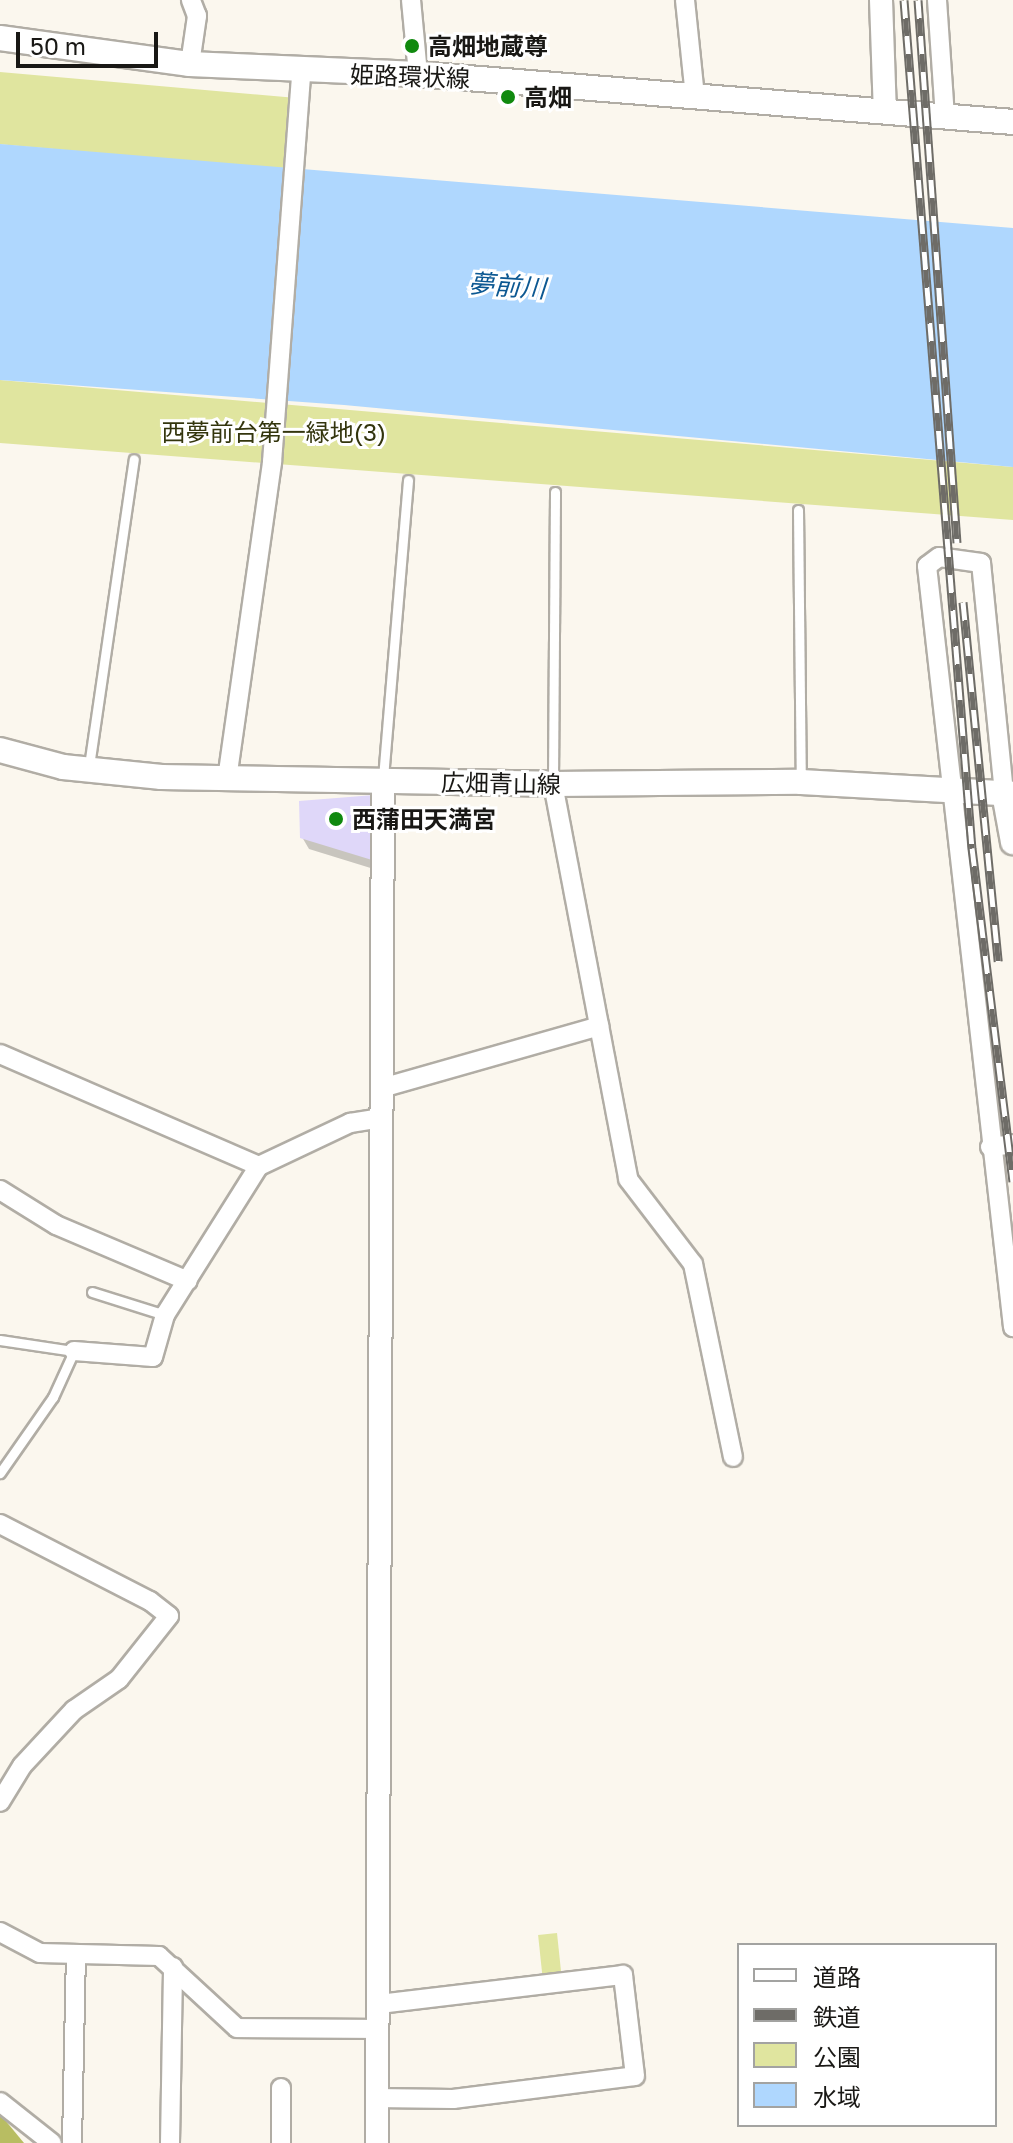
<!DOCTYPE html>
<html>
<head>
<meta charset="utf-8">
<style>
	body { margin:0 }
	#map { position:relative; width:1013px; height:2143px; overflow:hidden; background:#fbf7ee; font-family:"Golos Text","Noto Sans JP",sans-serif }
	div>[style] { position:absolute }
	.green>* { inset:0; background:#e0e59f; transform-origin:0 0 }
	.forest>* { inset:0; background:#b8bd62 }
	.water>* { inset:0; background:#afd7fe }
	.shadow>* { inset:0; background:#0003 }
	.building>* { inset:0; background:#dfd7f9 }
	.roads { filter:drop-shadow(2px 0 #b1ada5) drop-shadow(-2px 0 #b1ada5) drop-shadow(0 2px #b1ada5) drop-shadow(0 -2px #b1ada5) }
	.service>* { height:9px; margin:-4.5px; padding:0 4.5px; transform-origin:4.5px; border-radius:4.5px; background:#fff }
	.minor>* { height:18px; margin:-9px; padding:0 9px; transform-origin:9px; border-radius:9px; background:#fff }
	.tertiary>* { height:22px; margin:-11px; padding:0 11px; transform-origin:11px; border-radius:11px; background:#fff }
	.secondary>* { height:24px; margin:-12px; padding:0 12px; transform-origin:12px; border-radius:12px; background:#fff }
	.rail>* { height:9px; margin-top:-4.5px; transform-origin:0; background:repeating-linear-gradient(90deg,#fff 0 18px,#6e6c67 0 36px); box-sizing:border-box; border-block:2px solid #6e6c67 }
	.dots>* { width:22px; height:22px; translate:-50% -50%; box-sizing:border-box; border:4px solid #fff; border-radius:50% }
	span { translate:-50% -50%; white-space:nowrap; text-align:center; line-height:1.15; -webkit-text-stroke:6px #fff; paint-order:stroke }
	.poi-label { font-size:24px; color:#191815; font-weight:700 }
	.left { translate:0 -50%; text-align:left }
	.street-label { font-size:24px; color:#191815 }
	.park-label { font-size:24px; color:#33350d }
	.water-label { font-size:26px; color:#0c5892; font-style:italic }
	.legend { position:absolute; left:737px; top:1943px; width:260px; height:184px; box-sizing:border-box; background:#fff; border:2px solid #a3a3a1; margin:0; padding:10px 14px; list-style:none; font-size:24px; color:#191815 }
	.legend li { display:flex; align-items:center; gap:16px; height:40px }
	.legend b { width:40px; border:2px solid #a3a3a1 }
	.scale { position:absolute; left:16px; top:32px; width:142px; height:36px; box-sizing:border-box; border:4px solid #191815; border-top:0; padding-left:10px; font-size:24px; line-height:28px; white-space:nowrap; color:#191815; -webkit-text-stroke:6px #fff; paint-order:stroke }
</style>
</head>
<body>
<div id="map">
	<div class="green">
		<i style="left:0;top:72px;width:292px;height:72px;rotate:5deg"></i>
		<i style="clip-path:polygon(0 380px,1013px 467px,1013px 520px,0 443px)"></i>
		<i style="left:557px;top:1933px;width:39px;height:19px;rotate:84deg"></i>
	</div>
	<div class="forest">
		<i style="clip-path:polygon(0 2114px,24px 2143px,0 2143px)"></i>
	</div>
	<div class="water">
		<i style="clip-path:polygon(0 144px,1013px 228px,1013px 467px,344px 405px,0 380px)"></i>
	</div>
	<div class="shadow">
		<i style="clip-path:polygon(373px 797px,377px 870px,309px 849px,302px 837px)"></i>
	</div>
	<div class="building">
		<i style="clip-path:polygon(374px 795px,372px 860px,300px 838px,299px 801px)"></i>
	</div>
	<div class="roads">
		<div class="service">
			<i style="left:798px;top:510px;width:272px;rotate:89.4deg"></i>
			<i style="left:89px;top:766px;width:310px;rotate:-81.7deg"></i>
			<i style="left:383px;top:778px;width:299px;rotate:-85.2deg"></i>
			<i style="left:553px;top:781px;width:289px;rotate:-89.6deg"></i>
			<i style="left:92px;top:1292px;width:77px;rotate:17.5deg"></i>
			<i style="left:0;top:1340px;width:75px;rotate:8.5deg"></i>
			<i style="left:74px;top:1351px;width:51px;rotate:114.5deg"></i>
			<i style="left:53px;top:1397px;width:93px;rotate:124.9deg"></i>
		</div>
		<div class="minor">
			<i style="left:411px;top:0;width:74px;rotate:84.6deg"></i>
			<i style="left:685px;top:0;width:98px;rotate:84.1deg"></i>
			<i style="left:937px;top:0;width:117px;rotate:86.1deg"></i>
			<i style="left:190px;top:64px;width:49px;rotate:-81.7deg"></i>
			<i style="left:197px;top:16px;width:17px;rotate:-111deg"></i>
			<i style="left:227px;top:779px;width:320px;rotate:-81.9deg"></i>
			<i style="left:272px;top:462px;width:390px;rotate:-85.7deg"></i>
			<i style="left:553px;top:784px;width:402px;rotate:79.2deg"></i>
			<i style="left:628px;top:1179px;width:107px;rotate:52.6deg"></i>
			<i style="left:693px;top:1264px;width:197px;rotate:78.3deg"></i>
			<i style="left:1004px;top:793px;width:231px;rotate:-95.7deg"></i>
			<i style="left:981px;top:563px;width:42px;rotate:-171.9deg"></i>
			<i style="left:939px;top:557px;width:15px;rotate:143deg"></i>
			<i style="left:927px;top:566px;width:766px;rotate:83.55deg"></i>
			<i style="left:0;top:1054px;width:282px;rotate:23.4deg"></i>
			<i style="left:382px;top:1088px;width:226px;rotate:-15.9deg"></i>
			<i style="left:990px;top:1147px;width:23px;rotate:-7deg"></i>
			<i style="left:0;top:1190px;width:66px;rotate:32deg"></i>
			<i style="left:56px;top:1225px;width:143px;rotate:23deg"></i>
			<i style="left:74px;top:1351px;width:79px;rotate:4.3deg"></i>
			<i style="left:153px;top:1357px;width:44px;rotate:-74.1deg"></i>
			<i style="left:165px;top:1315px;width:176px;rotate:-57.8deg"></i>
			<i style="left:259px;top:1166px;width:101px;rotate:-25.3deg"></i>
			<i style="left:350px;top:1123px;width:32px;rotate:-9deg"></i>
			<i style="left:0;top:1524px;width:169px;rotate:27.2deg"></i>
			<i style="left:150px;top:1601px;width:24px;rotate:38deg"></i>
			<i style="left:169px;top:1616px;width:80px;rotate:128.4deg"></i>
			<i style="left:119px;top:1679px;width:55px;rotate:145.4deg"></i>
			<i style="left:74px;top:1710px;width:76px;rotate:132.9deg"></i>
			<i style="left:22px;top:1766px;width:42px;rotate:121.4deg"></i>
			<i style="left:0;top:1932px;width:45px;rotate:27.7deg"></i>
			<i style="left:40px;top:1953px;width:119px;rotate:1.4deg"></i>
			<i style="left:159px;top:1956px;width:106px;rotate:42.7deg"></i>
			<i style="left:237px;top:2028px;width:138px;rotate:0.4deg"></i>
			<i style="left:375px;top:2098px;width:78px;rotate:0.7deg"></i>
			<i style="left:453px;top:2099px;width:183px;rotate:-7.2deg"></i>
			<i style="left:635px;top:2076px;width:102px;rotate:-96.8deg"></i>
			<i style="left:623px;top:1975px;width:247px;rotate:173.2deg"></i>
			<i style="left:0;top:2102px;width:66px;rotate:38.3deg"></i>
			<i style="left:72px;top:2143px;width:186px;rotate:-88.8deg"></i>
			<i style="left:170px;top:2143px;width:176px;rotate:-89deg"></i>
			<i style="left:281px;top:2143px;width:55px;rotate:-90deg"></i>
		</div>
		<div class="tertiary">
			<i style="left:881px;top:0;width:112px;rotate:88deg"></i>
			<i style="left:377px;top:2143px;width:1362px;rotate:-89.75deg"></i>
		</div>
		<div class="secondary">
			<i style="left:0;top:38px;width:192px;rotate:7.8deg"></i>
			<i style="left:190px;top:64px;width:228px;rotate:2.5deg"></i>
			<i style="left:418px;top:74px;width:597px;rotate:4.61deg"></i>
			<i style="left:0;top:750px;width:65px;rotate:15.1deg"></i>
			<i style="left:63px;top:767px;width:99px;rotate:5.8deg"></i>
			<i style="left:161px;top:777px;width:392px;rotate:1deg"></i>
			<i style="left:553px;top:784px;width:248px;rotate:-0.5deg"></i>
			<i style="left:801px;top:782px;width:212px;rotate:3.2deg"></i>
			<i style="left:1004px;top:793px;width:50px;rotate:79.6deg"></i>
		</div>
	</div>
	<div class="rail">
		<i style="left:904px;top:0;width:851px;rotate:85.42deg"></i>
		<i style="left:972px;top:848px;width:336px;rotate:83deg"></i>
		<i style="left:918px;top:0;width:544px;rotate:85.89deg"></i>
		<i style="left:963px;top:602px;width:361px;rotate:84.4deg"></i>
	</div>
	<div class="dots">
		<i style="left:412px;top:46px;background:#10890e"></i>
		<i style="left:508px;top:97px;background:#10890e"></i>
		<i style="left:336px;top:819px;background:#10890e"></i>
	</div>
	<div class="poi-label">
		<span class="left" style="left:428px;top:46px">高畑地蔵尊</span>
		<span class="left" style="left:524px;top:97px">高畑</span>
		<span class="left" style="left:352px;top:819px">西蒲田天満宮</span>
	</div>
	<div class="street-label">
		<span style="left:410px;top:76px;rotate:2deg">姫路環状線</span>
		<span style="left:501px;top:783px;rotate:1deg">広畑青山線</span>
	</div>
	<div class="park-label">
		<span style="left:274px;top:432px">西夢前台第一緑地(3)</span>
	</div>
	<div class="water-label">
		<span style="left:507px;top:286px;rotate:4deg">夢前川</span>
	</div>
	<ul class="legend">
	<li><b style="height:10px;background:#fff"></b>道路</li>
	<li><b style="height:10px;background:#6e6c67"></b>鉄道</li>
	<li><b style="height:22px;background:#e0e59f"></b>公園</li>
	<li><b style="height:22px;background:#afd7fe"></b>水域</li>
	</ul>
	<div class="scale">50 m</div>
</div>
</body>
</html>
